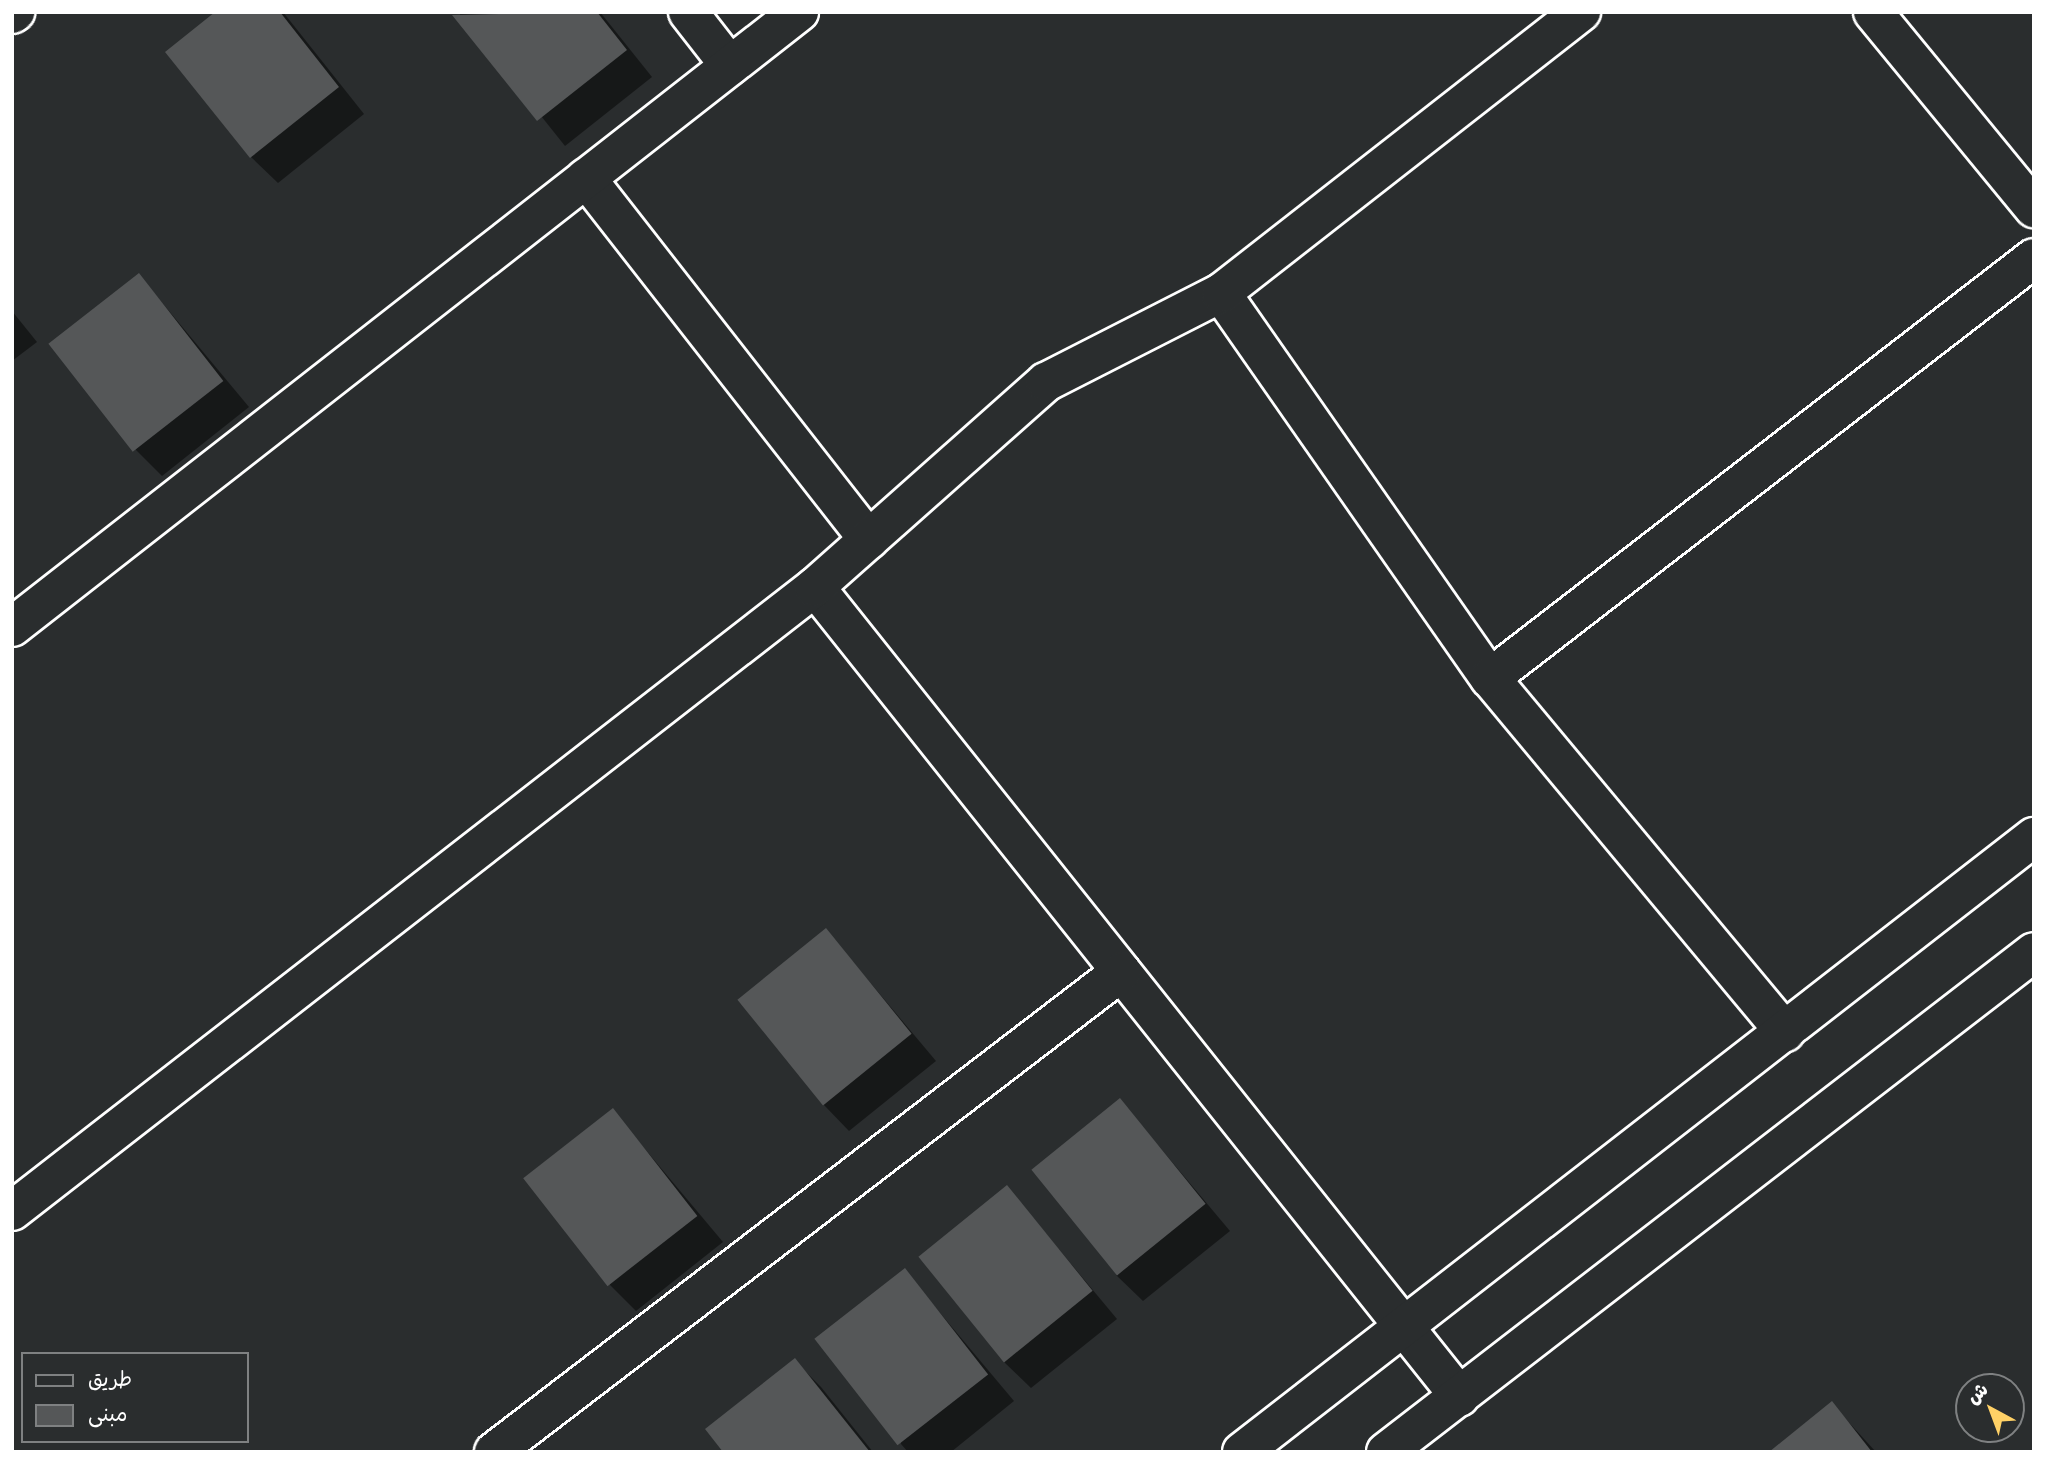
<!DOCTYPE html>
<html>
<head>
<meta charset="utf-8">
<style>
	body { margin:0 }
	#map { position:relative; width:2046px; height:1464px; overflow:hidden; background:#2a2d2e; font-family:Itim,"Playpen Sans Arabic",sans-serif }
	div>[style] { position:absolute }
	.shadow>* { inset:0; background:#0007 }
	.building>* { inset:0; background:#555758; transform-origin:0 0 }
	.roads { filter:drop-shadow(2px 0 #fff) drop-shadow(-2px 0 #fff) drop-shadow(0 2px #fff) drop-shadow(0 -2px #fff) }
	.minor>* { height:38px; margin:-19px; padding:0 19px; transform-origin:19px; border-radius:19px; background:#2a2d2e }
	span { translate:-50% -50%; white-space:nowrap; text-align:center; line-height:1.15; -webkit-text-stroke:7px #2a2d2e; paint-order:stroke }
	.frame { position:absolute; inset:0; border:14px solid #fff; pointer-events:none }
	.legend { position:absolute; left:21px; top:1352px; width:228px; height:91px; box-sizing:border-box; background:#2a2d2e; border:2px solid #7f8182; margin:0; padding:9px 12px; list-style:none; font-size:21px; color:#fff }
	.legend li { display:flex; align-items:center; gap:14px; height:35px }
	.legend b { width:35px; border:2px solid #7f8182 }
	.north { position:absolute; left:1955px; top:1373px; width:70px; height:70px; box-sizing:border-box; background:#2a2d2e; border:2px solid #7f8182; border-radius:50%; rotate:319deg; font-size:19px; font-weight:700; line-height:28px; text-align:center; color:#fff }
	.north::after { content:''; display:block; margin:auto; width:24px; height:32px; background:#ffd166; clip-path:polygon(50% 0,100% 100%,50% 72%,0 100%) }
</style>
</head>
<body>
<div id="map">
	<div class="shadow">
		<i style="clip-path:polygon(217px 12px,283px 12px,364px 114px,278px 183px,251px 157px)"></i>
		<i style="clip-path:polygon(458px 12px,600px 12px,652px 77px,565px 146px)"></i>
		<i style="clip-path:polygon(139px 275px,249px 407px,162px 476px,136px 450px)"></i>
		<i style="clip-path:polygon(12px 311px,37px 342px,12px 361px)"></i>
		<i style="clip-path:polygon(826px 930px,936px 1061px,849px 1131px,823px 1104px)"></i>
		<i style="clip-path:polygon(1120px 1100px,1230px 1231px,1143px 1301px,1116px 1275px)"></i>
		<i style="clip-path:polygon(613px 1111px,723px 1242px,636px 1311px,610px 1285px)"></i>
		<i style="clip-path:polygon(1007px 1187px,1117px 1319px,1031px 1388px,1004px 1362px)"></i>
		<i style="clip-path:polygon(904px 1270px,1014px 1401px,951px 1452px,908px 1452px,901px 1444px)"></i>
		<i style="clip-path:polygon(794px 1360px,821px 1387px,873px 1452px,725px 1452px)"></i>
		<i style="clip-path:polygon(1832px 1404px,1876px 1452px,1772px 1452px)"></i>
	</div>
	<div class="building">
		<i style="clip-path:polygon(215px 12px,280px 12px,339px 87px,250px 158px,165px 52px)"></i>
		<i style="clip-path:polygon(597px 12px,627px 50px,537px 121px,452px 15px)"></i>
		<i style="left:139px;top:273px;width:137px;height:115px;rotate:52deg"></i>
		<i style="left:826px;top:928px;width:136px;height:114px;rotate:51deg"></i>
		<i style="left:1120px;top:1098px;width:136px;height:114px;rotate:51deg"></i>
		<i style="left:613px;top:1108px;width:137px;height:114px;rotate:52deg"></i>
		<i style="left:1007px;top:1185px;width:136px;height:114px;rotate:51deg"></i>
		<i style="left:905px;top:1268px;width:135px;height:115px;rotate:52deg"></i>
		<i style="clip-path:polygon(795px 1358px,870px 1452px,723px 1452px,705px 1429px)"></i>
		<i style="clip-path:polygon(1832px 1401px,1872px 1452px,1769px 1452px)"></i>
	</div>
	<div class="roads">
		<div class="minor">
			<i style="left:688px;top:12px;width:68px;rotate:52.1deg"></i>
			<i style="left:1873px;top:12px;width:254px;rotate:50.6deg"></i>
			<i style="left:12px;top:14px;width:4px;rotate:-34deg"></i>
			<i style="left:586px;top:178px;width:459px;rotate:52deg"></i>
			<i style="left:1221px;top:293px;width:470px;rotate:55.1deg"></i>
			<i style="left:1490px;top:678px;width:461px;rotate:50.2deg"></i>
			<i style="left:815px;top:587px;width:1035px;rotate:51.47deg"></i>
			<i style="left:12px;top:627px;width:999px;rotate:-38.01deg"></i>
			<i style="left:1490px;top:678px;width:687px;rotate:-37.67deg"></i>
			<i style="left:12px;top:1211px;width:1017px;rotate:-37.85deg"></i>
			<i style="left:815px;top:587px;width:309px;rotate:-41.6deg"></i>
			<i style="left:1046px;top:382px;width:196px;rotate:-27deg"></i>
			<i style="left:1221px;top:293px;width:457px;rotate:-38deg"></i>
			<i style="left:494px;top:1452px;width:790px;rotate:-37.44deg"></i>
			<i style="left:1242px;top:1452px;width:1003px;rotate:-37.83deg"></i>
			<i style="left:1386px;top:1452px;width:818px;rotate:-37.65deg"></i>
		</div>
	</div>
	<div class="frame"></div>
	<ul class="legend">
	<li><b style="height:9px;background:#2a2d2e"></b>طريق</li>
	<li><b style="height:19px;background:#555758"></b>مبنى</li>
	</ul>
	<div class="north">ش</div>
</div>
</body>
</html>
